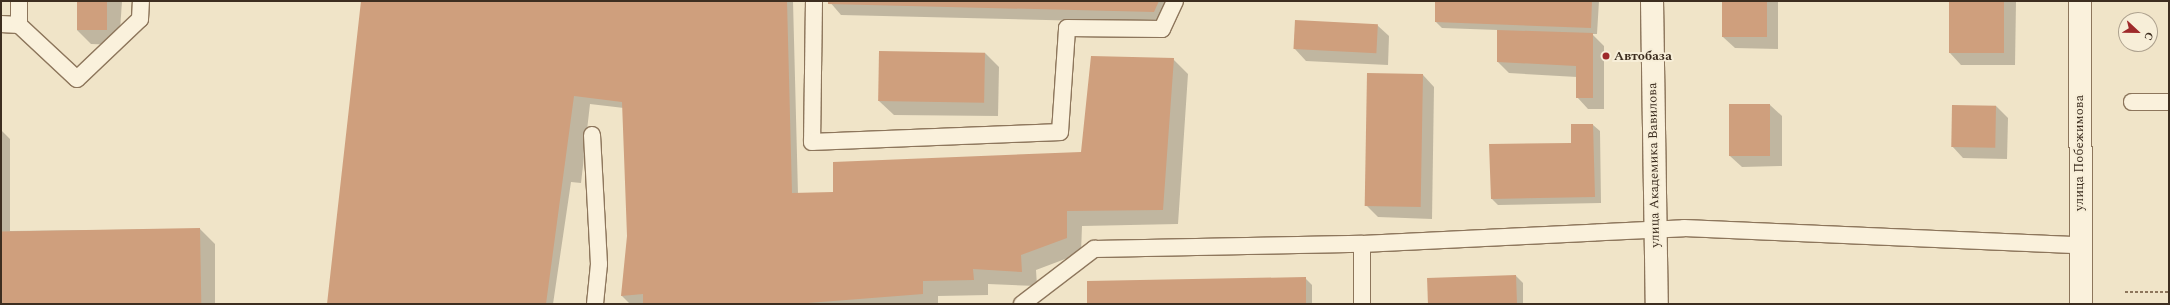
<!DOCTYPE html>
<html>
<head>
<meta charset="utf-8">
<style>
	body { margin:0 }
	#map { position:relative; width:2170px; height:305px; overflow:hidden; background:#f0e4c8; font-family:Spectral,serif }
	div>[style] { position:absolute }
	.shadow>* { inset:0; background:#0003 }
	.building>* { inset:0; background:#cf9f7d; transform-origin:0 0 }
	.path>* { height:2.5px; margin-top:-1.25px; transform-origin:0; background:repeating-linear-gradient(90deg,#8d765c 0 3px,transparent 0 5px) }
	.roads { filter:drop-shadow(1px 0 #8d765c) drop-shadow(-1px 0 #8d765c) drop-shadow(0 1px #8d765c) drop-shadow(0 -1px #8d765c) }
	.service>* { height:16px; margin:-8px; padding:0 8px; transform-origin:8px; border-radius:8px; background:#faf1dc }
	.minor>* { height:22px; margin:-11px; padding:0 11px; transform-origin:11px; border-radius:11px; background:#faf1dc }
	.tertiary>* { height:22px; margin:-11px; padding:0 11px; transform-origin:11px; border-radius:11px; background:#faf1dc }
	.dots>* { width:11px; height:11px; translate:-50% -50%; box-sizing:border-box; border:2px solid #f7eed8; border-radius:50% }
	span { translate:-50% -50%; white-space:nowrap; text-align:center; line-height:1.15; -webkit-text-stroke:4px #f7eed8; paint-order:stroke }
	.poi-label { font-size:13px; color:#3d2e20; font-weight:700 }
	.left { translate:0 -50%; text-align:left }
	.street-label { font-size:13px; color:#3d2e20 }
	.frame { position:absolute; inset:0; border:2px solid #3d2e20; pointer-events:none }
	.north { position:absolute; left:2118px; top:12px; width:40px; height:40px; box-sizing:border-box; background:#f7eed8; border:1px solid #ada18e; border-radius:50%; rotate:112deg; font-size:11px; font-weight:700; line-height:16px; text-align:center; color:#3d2e20 }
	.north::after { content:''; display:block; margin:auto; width:14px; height:18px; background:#9e2a2b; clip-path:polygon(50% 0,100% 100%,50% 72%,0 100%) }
</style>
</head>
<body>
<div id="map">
	<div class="shadow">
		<i style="clip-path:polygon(78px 1px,122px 1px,119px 45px,91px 44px,77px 30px)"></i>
		<i style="clip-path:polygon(362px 1px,793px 1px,798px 194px,833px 193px,1081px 153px,1173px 59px,1188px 74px,1178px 224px,1082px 226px,1081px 253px,1036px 270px,1037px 286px,988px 284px,988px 295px,938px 296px,938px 304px,630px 304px,622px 296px,628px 236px,624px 108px,590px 104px,581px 183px,571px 182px,553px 304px,328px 304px)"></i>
		<i style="clip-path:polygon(829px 1px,1176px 1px,1165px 23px,841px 15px)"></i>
		<i style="clip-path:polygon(1436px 1px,1599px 1px,1597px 34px,1592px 34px,1604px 46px,1604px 109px,1588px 109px,1577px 97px,1577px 77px,1509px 73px,1498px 62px,1498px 30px,1442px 28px,1436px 22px)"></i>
		<i style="clip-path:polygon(1723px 1px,1778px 1px,1778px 49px,1735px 48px,1723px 37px)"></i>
		<i style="clip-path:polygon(1950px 1px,2016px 1px,2015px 65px,1961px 65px,1950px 53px)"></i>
		<i style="clip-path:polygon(1377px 25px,1389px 36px,1388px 65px,1306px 61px,1295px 49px)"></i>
		<i style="clip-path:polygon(985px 53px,999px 67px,998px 116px,894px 115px,879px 101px)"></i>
		<i style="clip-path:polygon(1423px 75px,1434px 87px,1432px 219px,1378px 217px,1367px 206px)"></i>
		<i style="clip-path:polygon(1730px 105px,1770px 105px,1782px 116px,1782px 166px,1742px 167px,1730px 156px)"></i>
		<i style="clip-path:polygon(1996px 106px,2008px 118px,2007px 159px,1963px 158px,1952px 146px)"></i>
		<i style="clip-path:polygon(1593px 125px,1600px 131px,1601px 203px,1498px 205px,1492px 199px,1572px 144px)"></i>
		<i style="clip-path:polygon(1px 130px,10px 139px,10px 231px,200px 229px,215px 244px,215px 304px,1px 304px)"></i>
		<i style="clip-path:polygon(1516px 276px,1523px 283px,1523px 304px,1429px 304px)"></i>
		<i style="clip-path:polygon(1305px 278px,1312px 285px,1312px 304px,1088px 304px)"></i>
	</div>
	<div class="building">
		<i style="left:77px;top:1px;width:30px;height:29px"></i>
		<i style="clip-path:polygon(361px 1px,787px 1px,792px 193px,833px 192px,833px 162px,1081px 152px,1091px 56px,1174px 58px,1163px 210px,1067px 211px,1067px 238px,1021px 255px,1022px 272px,973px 269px,974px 280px,923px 281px,923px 294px,795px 304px,643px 304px,643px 294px,621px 296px,627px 236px,622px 102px,574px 96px,546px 304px,327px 304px)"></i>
		<i style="clip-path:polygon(828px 1px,1159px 1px,1154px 12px,828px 4px)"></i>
		<i style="clip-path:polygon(1435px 1px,1592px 1px,1591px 28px,1435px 22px)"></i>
		<i style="left:1722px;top:1px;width:45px;height:36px"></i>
		<i style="left:1949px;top:1px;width:55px;height:52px"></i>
		<i style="left:1295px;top:20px;width:83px;height:29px;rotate:3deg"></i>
		<i style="clip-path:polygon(1497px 30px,1593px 33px,1593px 98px,1576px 98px,1576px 66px,1497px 62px)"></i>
		<i style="left:879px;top:51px;width:106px;height:50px;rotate:1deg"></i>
		<i style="left:1367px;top:73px;width:56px;height:133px;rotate:1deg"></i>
		<i style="left:1729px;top:104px;width:41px;height:52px"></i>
		<i style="left:1952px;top:105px;width:44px;height:42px;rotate:1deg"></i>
		<i style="clip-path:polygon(1571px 124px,1593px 124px,1595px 197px,1491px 199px,1489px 144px,1571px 143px)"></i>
		<i style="left:200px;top:228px;width:76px;height:199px;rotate:89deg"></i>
		<i style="left:1516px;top:275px;width:29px;height:89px;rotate:88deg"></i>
		<i style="clip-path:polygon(1306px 277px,1306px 304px,1087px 304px,1087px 281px)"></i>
	</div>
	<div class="path">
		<i style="left:2125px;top:292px;width:44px"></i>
	</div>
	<div class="roads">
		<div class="service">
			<i style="left:814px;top:1px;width:141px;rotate:90.8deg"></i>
			<i style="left:812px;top:142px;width:248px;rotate:-2.3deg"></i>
			<i style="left:1060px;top:132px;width:104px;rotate:-86.1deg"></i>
			<i style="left:1067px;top:28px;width:95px;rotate:0.6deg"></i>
			<i style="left:1162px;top:29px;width:31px;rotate:-65deg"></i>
			<i style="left:1px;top:24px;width:18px;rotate:3deg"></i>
			<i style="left:19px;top:25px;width:24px;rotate:-90deg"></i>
			<i style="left:19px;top:25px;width:79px;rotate:43deg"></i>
			<i style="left:77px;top:79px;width:87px;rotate:-43.6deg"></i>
			<i style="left:140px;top:19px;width:18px;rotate:-87deg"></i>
			<i style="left:2132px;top:102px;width:37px"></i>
			<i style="left:592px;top:135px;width:129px;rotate:86.9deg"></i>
			<i style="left:599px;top:264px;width:40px;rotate:95.7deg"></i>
			<i style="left:1362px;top:244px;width:60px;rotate:90deg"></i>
			<i style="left:1022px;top:304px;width:91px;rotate:-37.4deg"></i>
			<i style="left:1094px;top:249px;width:268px;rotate:-1.1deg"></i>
			<i style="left:1362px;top:244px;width:322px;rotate:-2.8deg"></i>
			<i style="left:1684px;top:228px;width:395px;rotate:2.5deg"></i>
		</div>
		<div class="minor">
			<i style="left:2080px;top:1px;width:303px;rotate:89.8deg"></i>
		</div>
		<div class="tertiary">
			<i style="left:1652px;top:1px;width:303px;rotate:89.1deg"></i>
		</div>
	</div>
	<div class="dots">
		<i style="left:1606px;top:56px;background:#9e2a2b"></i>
	</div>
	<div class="poi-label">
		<span class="left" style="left:1614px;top:56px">Автобаза</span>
	</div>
	<div class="street-label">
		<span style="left:2079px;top:153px;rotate:-90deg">улица Побежимова</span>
		<span style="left:1654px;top:165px;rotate:-91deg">улица Академика Вавилова</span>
	</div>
	<div class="frame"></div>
	<div class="north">С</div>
</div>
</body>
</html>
